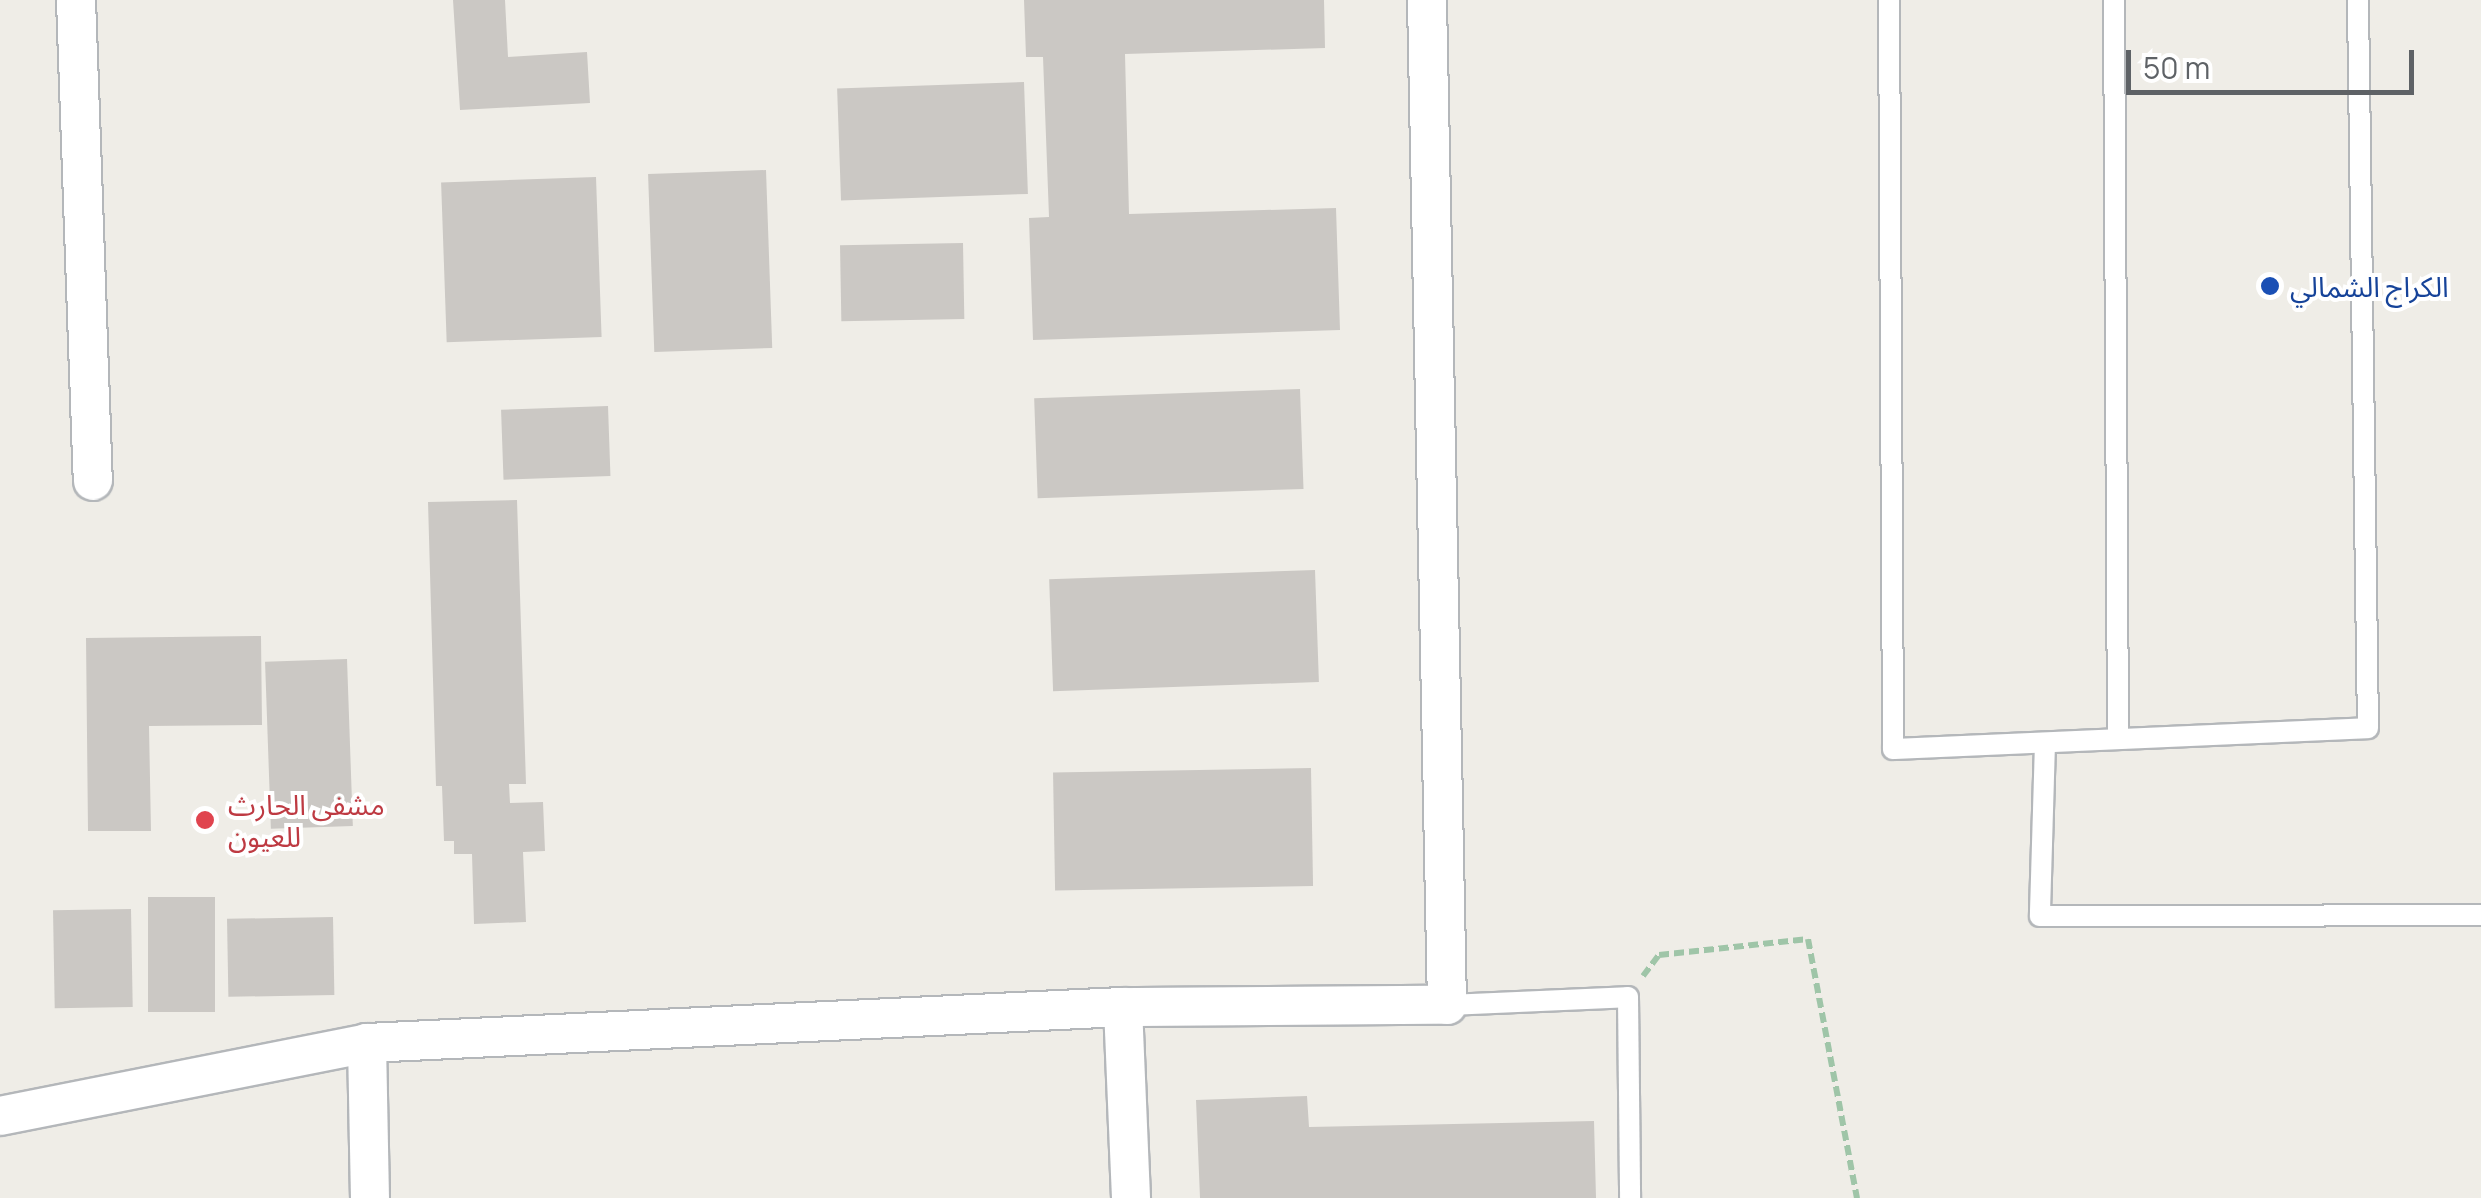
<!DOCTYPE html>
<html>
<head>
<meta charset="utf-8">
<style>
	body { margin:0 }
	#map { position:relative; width:2481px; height:1198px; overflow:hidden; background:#efede7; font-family:Manrope,"Noto Sans Arabic",sans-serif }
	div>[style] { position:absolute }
	.building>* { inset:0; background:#cbc8c4; transform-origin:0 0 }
	.path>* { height:6px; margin-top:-3px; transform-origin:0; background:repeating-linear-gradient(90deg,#9fc5a8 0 10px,transparent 0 15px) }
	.roads { filter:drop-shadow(2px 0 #b4b7ba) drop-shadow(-2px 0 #b4b7ba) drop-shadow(0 2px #b4b7ba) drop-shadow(0 -2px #b4b7ba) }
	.lane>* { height:20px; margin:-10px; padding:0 10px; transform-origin:10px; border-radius:10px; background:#fff }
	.street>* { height:38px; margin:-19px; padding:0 19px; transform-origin:19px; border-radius:19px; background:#fff }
	.dots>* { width:28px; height:28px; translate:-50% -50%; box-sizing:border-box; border:5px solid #fff; border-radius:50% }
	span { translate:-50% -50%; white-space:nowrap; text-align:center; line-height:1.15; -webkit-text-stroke:8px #fff; paint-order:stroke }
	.transit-label { font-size:28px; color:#164399 }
	.left { translate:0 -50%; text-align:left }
	.health-label { font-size:28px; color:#be3a42 }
	.scale { position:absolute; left:2126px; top:50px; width:288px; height:45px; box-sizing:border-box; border:5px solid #5e6266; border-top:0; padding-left:12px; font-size:30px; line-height:35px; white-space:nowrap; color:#5e6266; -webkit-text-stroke:8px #fff; paint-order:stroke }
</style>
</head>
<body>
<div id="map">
	<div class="building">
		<i style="clip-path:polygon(453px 0,505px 0,508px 57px,587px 52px,590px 103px,460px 110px)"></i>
		<i style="clip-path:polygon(1024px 0,1324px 0,1325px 48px,1125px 54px,1129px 214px,1336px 208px,1340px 330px,1033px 340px,1029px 218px,1049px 217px,1043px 57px,1026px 57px)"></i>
		<i style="left:1024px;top:82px;width:112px;height:187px;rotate:88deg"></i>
		<i style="left:766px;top:170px;width:178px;height:118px;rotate:88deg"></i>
		<i style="left:596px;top:177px;width:160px;height:155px;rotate:88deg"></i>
		<i style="left:963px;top:243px;width:76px;height:123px;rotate:89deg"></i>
		<i style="left:1300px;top:389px;width:100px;height:266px;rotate:88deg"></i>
		<i style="left:608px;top:406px;width:70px;height:107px;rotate:88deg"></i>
		<i style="clip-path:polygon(517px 500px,526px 784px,509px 784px,510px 803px,543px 802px,545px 851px,523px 852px,526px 922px,474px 924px,472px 854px,454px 854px,454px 841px,444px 841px,442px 786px,436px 786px,428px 502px)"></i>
		<i style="left:1315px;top:570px;width:112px;height:266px;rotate:88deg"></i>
		<i style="clip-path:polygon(261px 636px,262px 725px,149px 726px,151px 831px,88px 831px,86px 638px)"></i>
		<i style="left:347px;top:659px;width:167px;height:82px;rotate:88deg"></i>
		<i style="left:1311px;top:768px;width:118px;height:258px;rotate:89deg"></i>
		<i style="left:215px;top:897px;width:115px;height:67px;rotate:90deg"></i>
		<i style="left:131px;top:909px;width:98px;height:78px;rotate:89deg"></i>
		<i style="left:333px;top:917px;width:78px;height:106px;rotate:89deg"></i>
		<i style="clip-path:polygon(1307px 1096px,1309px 1127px,1594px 1121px,1596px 1198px,1200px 1198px,1196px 1100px)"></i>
	</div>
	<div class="path">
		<i style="left:1643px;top:976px;width:26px;rotate:-53deg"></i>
		<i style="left:1659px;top:955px;width:150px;rotate:-6.1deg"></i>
		<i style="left:1808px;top:939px;width:264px;rotate:79.3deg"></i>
	</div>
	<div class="roads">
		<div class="lane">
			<i style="left:1889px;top:0;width:749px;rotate:89.69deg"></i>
			<i style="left:1893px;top:749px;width:475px;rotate:-2.5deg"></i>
			<i style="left:2368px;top:728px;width:728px;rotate:-90.79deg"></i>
			<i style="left:2114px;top:0;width:739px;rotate:89.69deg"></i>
			<i style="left:2045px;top:743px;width:173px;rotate:91.7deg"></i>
			<i style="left:2040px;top:916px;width:441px;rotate:-0.1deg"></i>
			<i style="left:1447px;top:1005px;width:181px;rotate:-2.5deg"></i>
			<i style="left:1628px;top:997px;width:201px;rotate:89.4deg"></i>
		</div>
		<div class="street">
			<i style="left:76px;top:0;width:481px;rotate:88deg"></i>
			<i style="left:1123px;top:1007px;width:191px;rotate:87.6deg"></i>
			<i style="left:367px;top:1043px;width:155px;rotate:88.9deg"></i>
			<i style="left:0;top:1116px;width:374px;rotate:-11.2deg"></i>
			<i style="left:367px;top:1043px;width:757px;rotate:-2.73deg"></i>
			<i style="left:1123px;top:1007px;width:324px;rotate:-0.4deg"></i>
			<i style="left:1447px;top:1005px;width:1005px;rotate:-91.14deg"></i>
		</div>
	</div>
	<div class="dots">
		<i style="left:2270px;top:286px;background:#1a4fb4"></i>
		<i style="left:205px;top:820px;background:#e0444e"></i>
	</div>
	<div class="transit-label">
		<span class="left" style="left:2290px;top:286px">الكراج الشمالي</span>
	</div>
	<div class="health-label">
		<span class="left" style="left:228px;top:820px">مشفى الحارث<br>للعيون</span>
	</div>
	<div class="scale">50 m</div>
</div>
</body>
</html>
